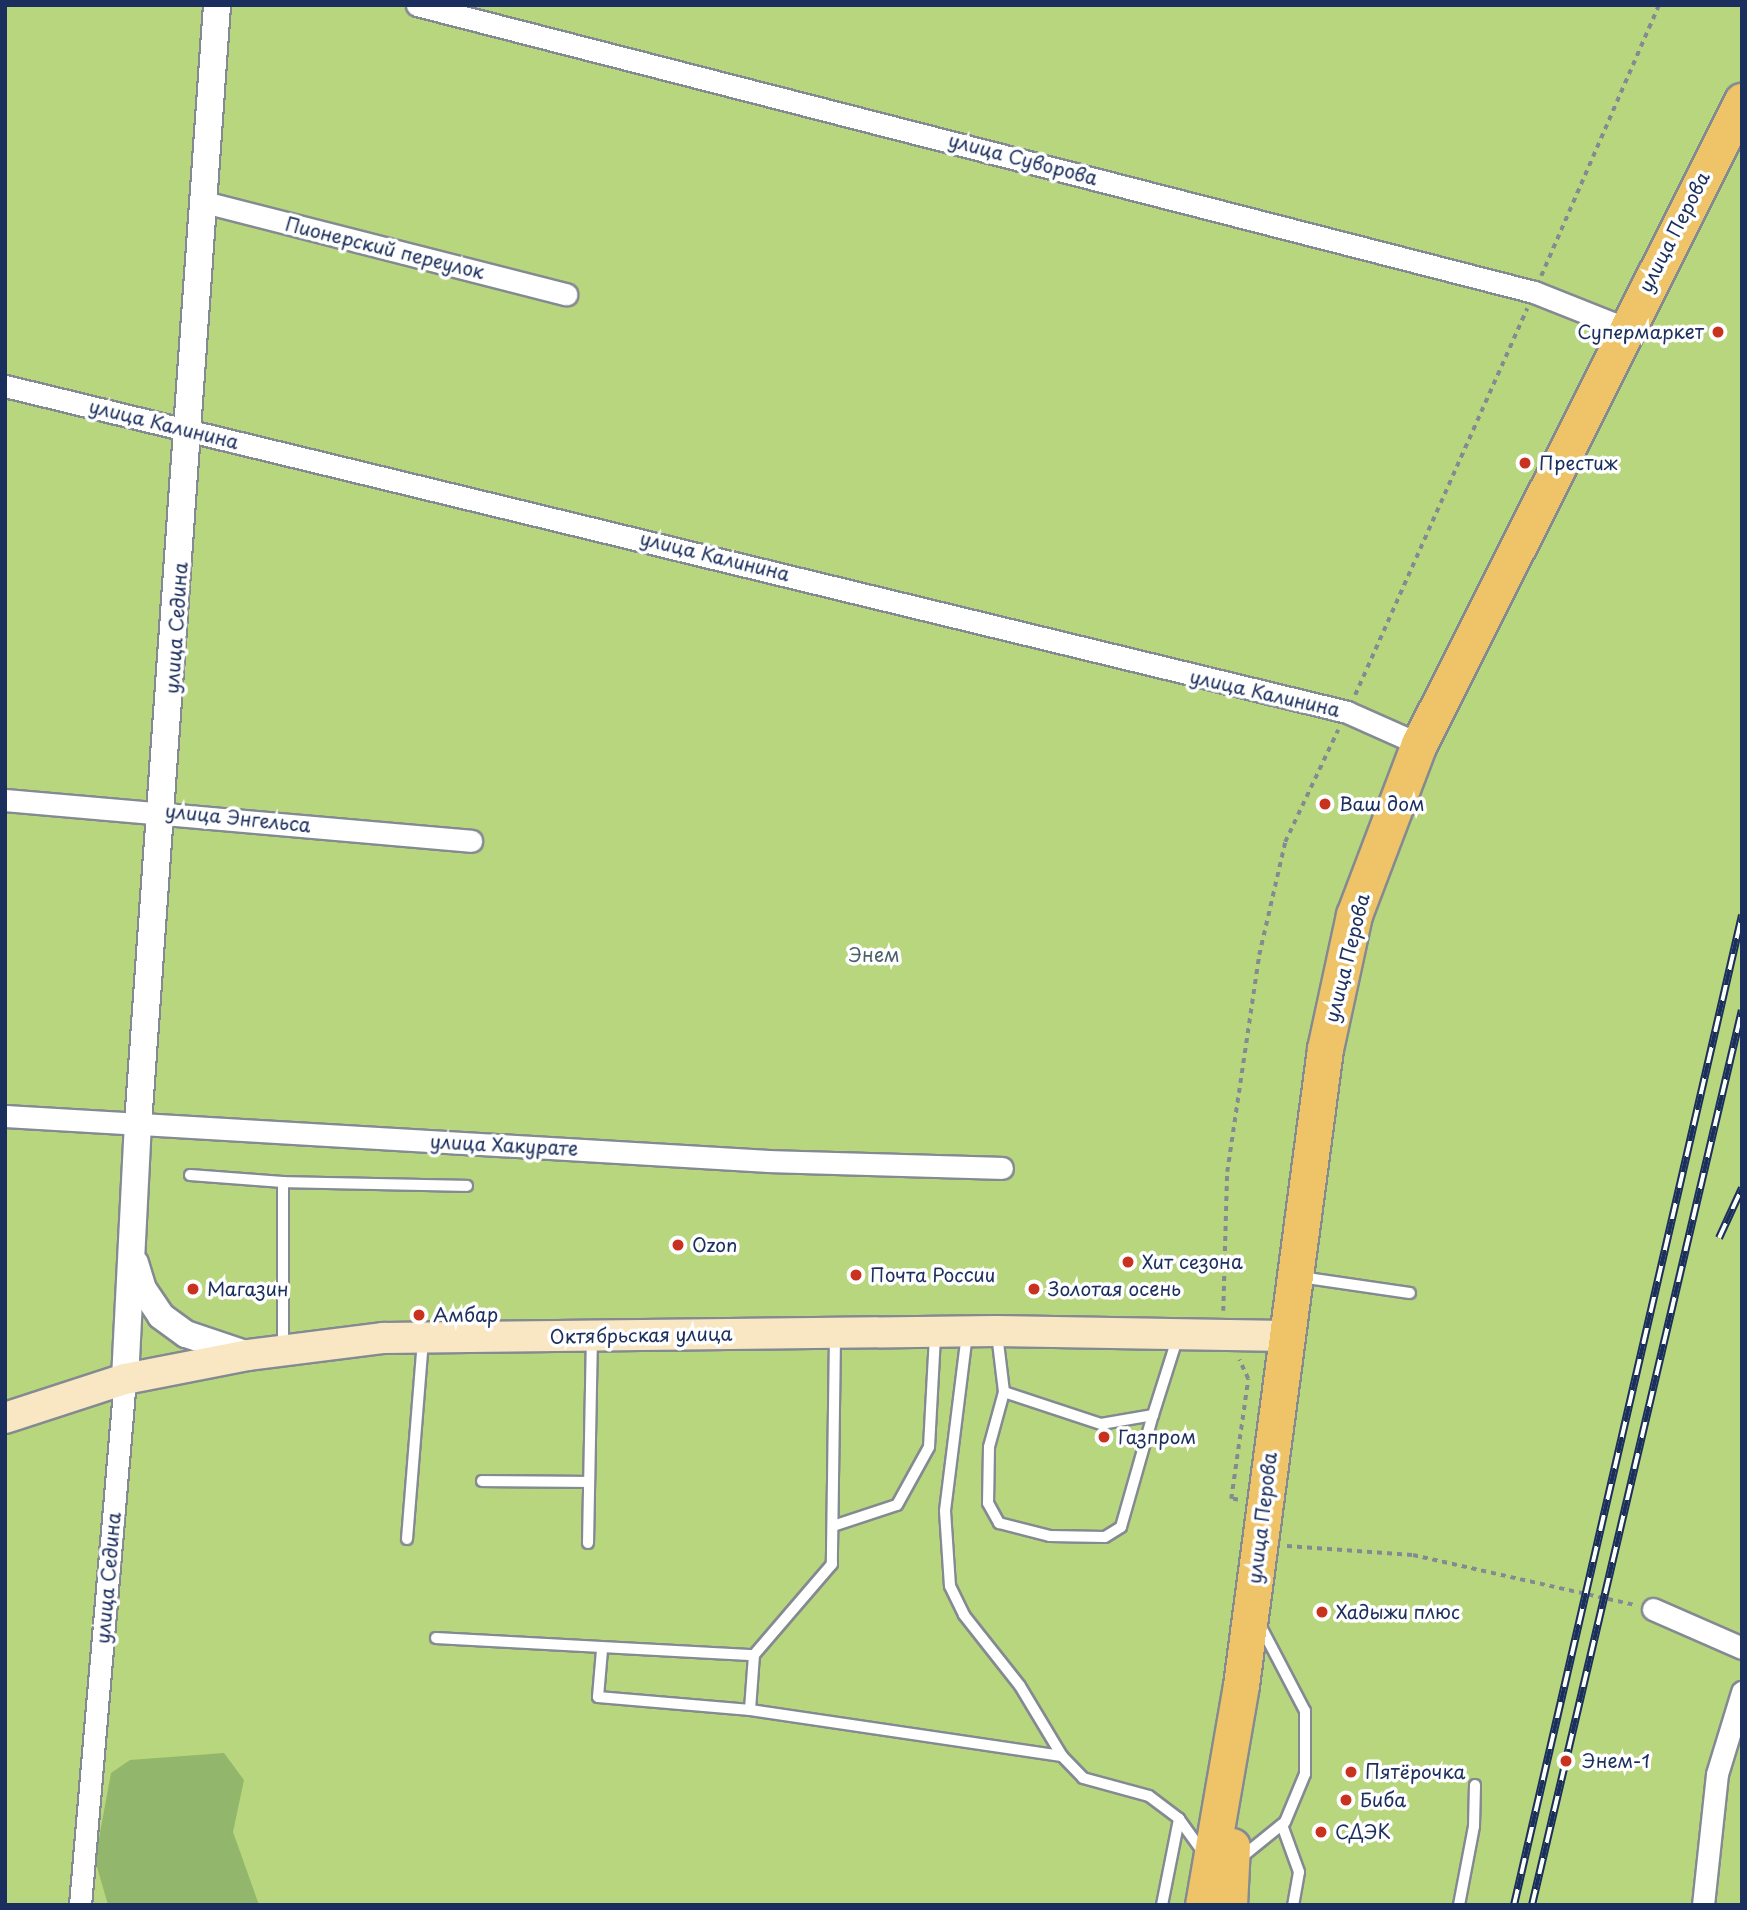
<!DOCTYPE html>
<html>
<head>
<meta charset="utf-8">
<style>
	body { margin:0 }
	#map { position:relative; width:1747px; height:1910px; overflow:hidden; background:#ece5c6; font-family:"Playpen Sans",sans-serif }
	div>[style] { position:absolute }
	.green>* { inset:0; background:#b8d67d; transform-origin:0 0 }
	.forest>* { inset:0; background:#92b76c }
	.path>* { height:3.5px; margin-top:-1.75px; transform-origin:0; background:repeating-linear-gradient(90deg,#848a92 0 5px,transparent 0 10px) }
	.roads { filter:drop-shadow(2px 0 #848a92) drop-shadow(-2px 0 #848a92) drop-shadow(0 2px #848a92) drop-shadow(0 -2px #848a92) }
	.service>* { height:10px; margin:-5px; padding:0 5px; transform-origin:5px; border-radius:5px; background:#fff }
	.minor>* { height:21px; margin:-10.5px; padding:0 10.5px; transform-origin:10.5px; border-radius:10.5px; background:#fff }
	.tertiary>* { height:26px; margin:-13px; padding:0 13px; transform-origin:13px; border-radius:13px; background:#fff }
	.secondary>* { height:30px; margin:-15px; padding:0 15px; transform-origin:15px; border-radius:15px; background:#f9e7c3 }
	.trunk>* { height:35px; margin:-17.5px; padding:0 17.5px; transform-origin:17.5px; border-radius:17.5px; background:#efc469 }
	.rail>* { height:8px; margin-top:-4px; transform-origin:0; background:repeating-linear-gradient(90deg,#fff 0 16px,#1b2f5e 0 32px); box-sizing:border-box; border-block:2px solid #1b2f5e }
	.dots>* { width:19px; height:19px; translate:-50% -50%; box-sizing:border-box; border:4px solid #fff; border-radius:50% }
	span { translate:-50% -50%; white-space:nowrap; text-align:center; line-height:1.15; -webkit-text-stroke:7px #fff; paint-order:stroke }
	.street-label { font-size:19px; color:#1b2f5e }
	.poi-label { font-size:19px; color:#1b2f5e }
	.right { translate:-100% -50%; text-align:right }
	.left { translate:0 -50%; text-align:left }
	.park-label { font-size:19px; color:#4a6167 }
	.frame { position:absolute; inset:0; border:7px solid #1b2f5e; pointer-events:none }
</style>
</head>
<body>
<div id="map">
	<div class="green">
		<i style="left:5px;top:5px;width:1737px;height:1900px"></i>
	</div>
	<div class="forest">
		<i style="clip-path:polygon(224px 1753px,244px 1780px,233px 1832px,259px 1905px,108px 1905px,95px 1860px,111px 1773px,130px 1760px)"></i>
	</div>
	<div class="path">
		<i style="left:1541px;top:276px;width:296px;rotate:-66.5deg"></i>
		<i style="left:1355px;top:695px;width:423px;rotate:-66deg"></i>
		<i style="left:1223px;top:1311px;width:139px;rotate:-88.4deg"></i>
		<i style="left:1227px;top:1172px;width:219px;rotate:-81.6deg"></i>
		<i style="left:1259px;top:955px;width:116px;rotate:-77deg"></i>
		<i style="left:1285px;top:842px;width:124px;rotate:-64.7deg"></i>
		<i style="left:1238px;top:1500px;width:7px;rotate:-172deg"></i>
		<i style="left:1231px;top:1499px;width:121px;rotate:-81.9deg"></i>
		<i style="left:1248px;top:1379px;width:21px;rotate:-115deg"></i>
		<i style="left:1287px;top:1546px;width:126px;rotate:4.1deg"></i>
		<i style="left:1413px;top:1555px;width:227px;rotate:12.7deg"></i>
	</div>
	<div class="roads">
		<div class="service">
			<i style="left:190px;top:1175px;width:93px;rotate:4.3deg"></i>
			<i style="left:1300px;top:1277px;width:111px;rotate:8.3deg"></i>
			<i style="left:967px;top:1334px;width:178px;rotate:97.1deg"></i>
			<i style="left:945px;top:1511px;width:75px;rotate:86.2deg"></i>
			<i style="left:950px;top:1586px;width:32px;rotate:64deg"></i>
			<i style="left:964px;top:1615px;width:90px;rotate:51.7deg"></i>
			<i style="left:1020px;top:1686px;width:82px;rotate:59deg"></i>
			<i style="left:1062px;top:1756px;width:30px;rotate:46deg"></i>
			<i style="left:1083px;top:1778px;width:68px;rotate:15.3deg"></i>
			<i style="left:1149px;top:1796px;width:38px;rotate:37deg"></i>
			<i style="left:1179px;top:1819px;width:44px;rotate:54.2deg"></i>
			<i style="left:997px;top:1334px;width:58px;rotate:83.1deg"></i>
			<i style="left:1004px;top:1392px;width:102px;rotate:18.3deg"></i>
			<i style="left:1101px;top:1424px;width:53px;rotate:-9.8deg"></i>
			<i style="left:1153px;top:1415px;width:83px;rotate:-72.4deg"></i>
			<i style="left:835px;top:1336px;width:228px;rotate:90.8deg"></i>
			<i style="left:832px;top:1564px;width:120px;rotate:130.6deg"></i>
			<i style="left:754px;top:1655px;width:55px;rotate:94.2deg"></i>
			<i style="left:750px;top:1710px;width:315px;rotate:8.4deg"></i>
			<i style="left:283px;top:1348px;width:166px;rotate:-90deg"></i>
			<i style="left:283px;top:1182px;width:184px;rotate:1.2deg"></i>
			<i style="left:1004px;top:1392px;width:57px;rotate:105.3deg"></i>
			<i style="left:989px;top:1447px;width:56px;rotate:91deg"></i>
			<i style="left:988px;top:1503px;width:23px;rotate:61deg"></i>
			<i style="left:999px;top:1523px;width:53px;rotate:14.3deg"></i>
			<i style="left:1050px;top:1536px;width:55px;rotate:1deg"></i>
			<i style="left:1105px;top:1537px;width:19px;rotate:-32deg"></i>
			<i style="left:1121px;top:1527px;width:116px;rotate:-74.1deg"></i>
			<i style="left:482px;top:1481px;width:107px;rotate:0.5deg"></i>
			<i style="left:833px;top:1526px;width:67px;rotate:-18.2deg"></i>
			<i style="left:897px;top:1505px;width:66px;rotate:-61.1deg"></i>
			<i style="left:929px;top:1447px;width:112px;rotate:-86.9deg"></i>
			<i style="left:407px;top:1539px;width:200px;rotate:-85.4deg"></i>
			<i style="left:588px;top:1543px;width:205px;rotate:-88.9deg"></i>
			<i style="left:436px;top:1638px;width:318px;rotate:3.1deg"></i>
			<i style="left:602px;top:1650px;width:47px;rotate:94.9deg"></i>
			<i style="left:598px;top:1697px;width:153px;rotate:4.9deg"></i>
			<i style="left:1282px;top:1825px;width:50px;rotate:70.1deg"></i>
			<i style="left:1299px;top:1872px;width:34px;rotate:100deg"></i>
			<i style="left:1238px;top:1860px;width:60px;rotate:-39deg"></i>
			<i style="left:1285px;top:1822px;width:52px;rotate:-67.4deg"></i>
			<i style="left:1305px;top:1774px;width:63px;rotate:-90deg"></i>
			<i style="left:1305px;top:1711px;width:99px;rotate:-117.6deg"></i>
			<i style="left:1162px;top:1905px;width:88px;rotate:-78.8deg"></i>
			<i style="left:1459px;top:1905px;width:80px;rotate:-79.2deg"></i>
			<i style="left:1474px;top:1826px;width:41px;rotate:-88.6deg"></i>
		</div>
		<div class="minor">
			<i style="left:417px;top:5px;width:1153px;rotate:14.41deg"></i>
			<i style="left:1534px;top:292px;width:98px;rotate:21.6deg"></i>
			<i style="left:204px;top:202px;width:374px;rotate:14.3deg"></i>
			<i style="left:5px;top:386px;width:1381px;rotate:13.65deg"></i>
			<i style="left:1347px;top:712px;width:79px;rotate:24deg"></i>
			<i style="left:5px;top:800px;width:468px;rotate:5deg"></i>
			<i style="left:5px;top:1116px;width:765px;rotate:3.37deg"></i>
			<i style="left:769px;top:1161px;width:233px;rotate:1.7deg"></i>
			<i style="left:1653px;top:1609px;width:97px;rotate:23.7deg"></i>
			<i style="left:80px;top:1905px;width:528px;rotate:-85.11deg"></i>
			<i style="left:1703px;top:1905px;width:132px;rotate:-83.9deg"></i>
			<i style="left:1717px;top:1774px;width:86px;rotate:-73deg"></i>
		</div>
		<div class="tertiary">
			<i style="left:135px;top:1263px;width:27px;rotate:73deg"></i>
			<i style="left:143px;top:1289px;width:32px;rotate:56deg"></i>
			<i style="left:161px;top:1316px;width:31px;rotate:36deg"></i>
			<i style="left:186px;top:1334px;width:65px;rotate:18.7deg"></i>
			<i style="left:125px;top:1379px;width:255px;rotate:-87.1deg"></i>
			<i style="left:138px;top:1124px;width:1122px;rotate:-85.96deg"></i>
		</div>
		<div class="secondary">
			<i style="left:5px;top:1418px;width:126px;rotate:-18deg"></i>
			<i style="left:125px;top:1379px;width:125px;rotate:-11deg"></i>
			<i style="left:248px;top:1355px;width:136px;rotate:-7.2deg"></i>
			<i style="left:383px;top:1338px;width:613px;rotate:-0.65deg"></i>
			<i style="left:996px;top:1331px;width:290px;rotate:1deg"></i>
		</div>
		<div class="trunk">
			<i style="left:1203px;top:1905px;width:223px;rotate:-80.2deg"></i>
			<i style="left:1241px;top:1685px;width:642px;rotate:-82.48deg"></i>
			<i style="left:1325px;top:1049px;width:137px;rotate:-77.8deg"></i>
			<i style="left:1354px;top:915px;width:183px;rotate:-69.2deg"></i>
			<i style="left:1419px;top:744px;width:720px;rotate:-63.33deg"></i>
			<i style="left:1229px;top:1905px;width:59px;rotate:-87.1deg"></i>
		</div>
	</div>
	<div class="rail">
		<i style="left:1719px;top:1238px;width:55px;rotate:-65.3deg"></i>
		<i style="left:1514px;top:1905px;width:1016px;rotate:-77.03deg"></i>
		<i style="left:1532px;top:1905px;width:919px;rotate:-76.8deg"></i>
	</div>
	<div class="dots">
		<i style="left:1718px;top:332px;background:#c8321e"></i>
		<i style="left:1525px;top:463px;background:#c8321e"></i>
		<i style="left:1325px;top:804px;background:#c8321e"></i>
		<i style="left:678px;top:1245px;background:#c8321e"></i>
		<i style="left:1128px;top:1262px;background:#c8321e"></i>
		<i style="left:856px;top:1275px;background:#c8321e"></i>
		<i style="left:193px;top:1289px;background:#c8321e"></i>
		<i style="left:1034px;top:1289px;background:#c8321e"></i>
		<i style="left:419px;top:1315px;background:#c8321e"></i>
		<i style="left:1104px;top:1437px;background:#c8321e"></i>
		<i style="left:1322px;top:1612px;background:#c8321e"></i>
		<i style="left:1566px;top:1761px;background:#c8321e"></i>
		<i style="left:1351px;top:1772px;background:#c8321e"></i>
		<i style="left:1346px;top:1800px;background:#c8321e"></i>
		<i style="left:1321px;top:1832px;background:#c8321e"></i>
	</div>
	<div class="street-label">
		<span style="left:1023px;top:159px;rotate:15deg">улица Суворова</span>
		<span style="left:1674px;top:232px;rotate:-63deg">улица Перова</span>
		<span style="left:385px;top:248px;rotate:14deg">Пионерский переулок</span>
		<span style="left:164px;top:424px;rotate:14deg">улица Калинина</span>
		<span style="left:715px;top:556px;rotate:14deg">улица Калинина</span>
		<span style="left:176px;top:628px;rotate:-86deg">улица Седина</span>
		<span style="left:1265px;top:693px;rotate:13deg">улица Калинина</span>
		<span style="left:238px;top:818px;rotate:6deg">улица Энгельса</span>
		<span style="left:1347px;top:958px;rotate:-76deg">улица Перова</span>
		<span style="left:504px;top:1145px;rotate:3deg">улица Хакурате</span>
		<span style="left:641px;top:1335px;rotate:-1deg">Октябрьская улица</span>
		<span style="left:1262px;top:1518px;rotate:-83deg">улица Перова</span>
		<span style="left:108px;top:1578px;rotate:-85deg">улица Седина</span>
	</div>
	<div class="poi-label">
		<span class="right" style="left:1704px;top:332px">Супермаркет</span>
		<span class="left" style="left:1539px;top:463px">Престиж</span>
		<span class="left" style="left:1339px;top:804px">Ваш дом</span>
		<span class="left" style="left:692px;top:1245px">Ozon</span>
		<span class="left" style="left:1142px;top:1262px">Хит сезона</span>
		<span class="left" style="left:870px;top:1275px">Почта России</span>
		<span class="left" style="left:207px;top:1289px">Магазин</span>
		<span class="left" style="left:1048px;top:1289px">Золотая осень</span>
		<span class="left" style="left:433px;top:1315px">Амбар</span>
		<span class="left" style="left:1118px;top:1437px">Газпром</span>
		<span class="left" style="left:1336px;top:1612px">Хадыжи плюс</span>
		<span class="left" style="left:1582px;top:1761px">Энем-1</span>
		<span class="left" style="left:1365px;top:1772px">Пятёрочка</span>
		<span class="left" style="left:1360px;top:1800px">Биба</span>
		<span class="left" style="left:1335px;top:1832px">СДЭК</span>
	</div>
	<div class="park-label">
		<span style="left:874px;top:955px">Энем</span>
	</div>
	<div class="frame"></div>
</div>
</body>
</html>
